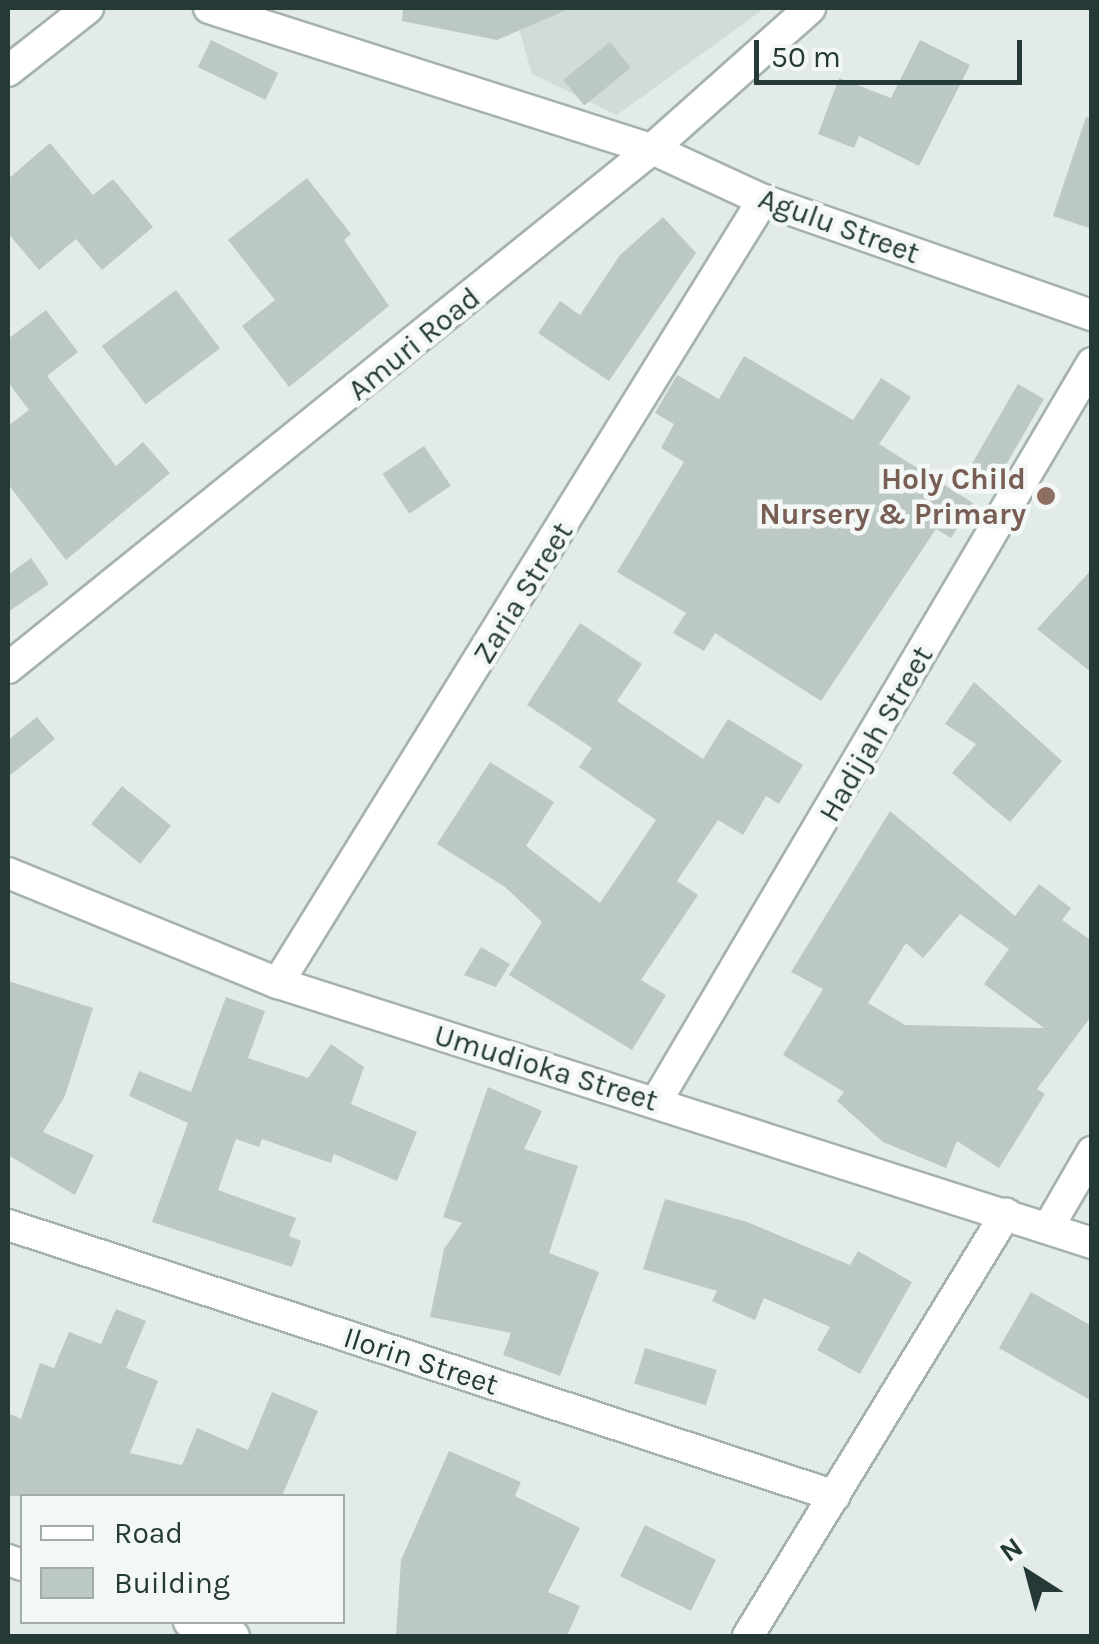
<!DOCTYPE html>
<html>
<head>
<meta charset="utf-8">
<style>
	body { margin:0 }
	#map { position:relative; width:1099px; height:1644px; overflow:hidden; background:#e3ebe8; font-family:Karla,sans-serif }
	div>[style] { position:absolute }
	.built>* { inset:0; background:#d1dbd7 }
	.building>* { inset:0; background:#bbc8c4; transform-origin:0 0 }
	.roads { filter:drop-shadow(2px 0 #a6b2af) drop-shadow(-2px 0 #a6b2af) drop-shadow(0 2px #a6b2af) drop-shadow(0 -2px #a6b2af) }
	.minor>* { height:30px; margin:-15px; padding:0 15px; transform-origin:15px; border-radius:15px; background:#fff }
	.secondary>* { height:30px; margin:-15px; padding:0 15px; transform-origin:15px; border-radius:15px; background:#fff }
	.dots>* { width:28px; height:28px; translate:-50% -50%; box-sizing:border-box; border:5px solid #f3f8f6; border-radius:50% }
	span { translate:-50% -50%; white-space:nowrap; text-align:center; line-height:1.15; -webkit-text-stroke:9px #f3f8f6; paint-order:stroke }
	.street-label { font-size:30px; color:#253a36 }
	.education-label { font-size:30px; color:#785e54; font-weight:700 }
	.right { translate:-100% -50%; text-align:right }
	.frame { position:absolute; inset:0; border:10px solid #253a36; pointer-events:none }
	.legend { position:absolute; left:20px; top:1494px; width:325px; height:130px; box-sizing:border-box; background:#f3f8f6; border:2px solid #a1aca9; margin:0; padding:12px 18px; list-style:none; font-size:30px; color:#253a36 }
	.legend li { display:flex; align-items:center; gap:20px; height:50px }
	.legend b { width:50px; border:2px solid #a1aca9 }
	.north { position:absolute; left:979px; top:1524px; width:100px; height:100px; -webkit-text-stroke:8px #f3f8f6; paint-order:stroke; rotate:324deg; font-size:28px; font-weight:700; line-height:40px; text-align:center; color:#253a36 }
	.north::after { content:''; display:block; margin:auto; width:35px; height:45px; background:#253a36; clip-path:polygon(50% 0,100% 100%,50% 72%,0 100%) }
	.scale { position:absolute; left:754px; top:40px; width:268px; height:45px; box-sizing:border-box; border:5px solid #253a36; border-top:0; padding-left:12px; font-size:30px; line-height:35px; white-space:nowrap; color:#253a36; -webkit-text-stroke:8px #f3f8f6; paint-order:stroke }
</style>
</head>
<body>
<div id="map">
	<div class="built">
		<i style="clip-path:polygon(513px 8px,765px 8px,617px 115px,532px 74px)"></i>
	</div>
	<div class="building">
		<i style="clip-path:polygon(403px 8px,571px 8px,497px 40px,402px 21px)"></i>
		<i style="left:211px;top:40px;width:75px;height:30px;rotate:26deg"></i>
		<i style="clip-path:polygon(920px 40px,970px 65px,919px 166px,859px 136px,854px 148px,818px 134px,839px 78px,891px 98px)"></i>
		<i style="left:610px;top:42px;width:33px;height:60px;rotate:51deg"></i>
		<i style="clip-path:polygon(1086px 117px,1092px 118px,1092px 229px,1053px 216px)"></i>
		<i style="clip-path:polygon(50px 143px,93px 195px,113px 179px,153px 227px,102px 270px,76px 239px,39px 270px,8px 233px,8px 179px)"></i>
		<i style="clip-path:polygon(307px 178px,351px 234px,344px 240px,389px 306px,289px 387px,242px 326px,275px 300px,228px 240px)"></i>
		<i style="clip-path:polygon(663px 217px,696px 253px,609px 381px,538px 333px,560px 301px,580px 315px,620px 255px)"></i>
		<i style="left:176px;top:290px;width:73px;height:93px;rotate:53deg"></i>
		<i style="clip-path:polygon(46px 310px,78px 352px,47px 376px,116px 466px,143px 442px,170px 473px,66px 560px,8px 484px,8px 426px,29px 410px,8px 382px,8px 339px)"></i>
		<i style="clip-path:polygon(744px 356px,853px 420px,881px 378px,911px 397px,879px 444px,973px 503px,951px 538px,936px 529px,821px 701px,715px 633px,704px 651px,673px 633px,686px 613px,617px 572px,684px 462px,661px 448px,674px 424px,655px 413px,677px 375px,719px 399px)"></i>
		<i style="left:1018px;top:384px;width:30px;height:103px;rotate:30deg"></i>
		<i style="left:424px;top:446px;width:48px;height:50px;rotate:56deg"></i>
		<i style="clip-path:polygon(31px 558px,49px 584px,8px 612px,8px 575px)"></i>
		<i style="clip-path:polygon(1092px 569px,1092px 673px,1037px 629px)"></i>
		<i style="clip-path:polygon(580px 623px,642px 664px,617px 701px,703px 759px,728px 719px,803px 765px,779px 804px,766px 796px,743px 835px,718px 820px,677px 881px,698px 895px,641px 980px,666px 995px,632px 1050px,509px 975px,542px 922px,505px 887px,437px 844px,490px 762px,554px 802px,526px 846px,600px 903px,656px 820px,579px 767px,592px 748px,527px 705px)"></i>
		<i style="clip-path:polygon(974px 682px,1062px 761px,1010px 822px,952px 773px,976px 744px,945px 724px)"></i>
		<i style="clip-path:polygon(37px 717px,55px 739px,8px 777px,8px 740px)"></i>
		<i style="left:122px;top:786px;width:63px;height:49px;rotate:39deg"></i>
		<i style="clip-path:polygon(evenodd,890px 811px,1015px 916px,1039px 884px,1071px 908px,1062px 920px,1092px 941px,1092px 1015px,1037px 1089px,1045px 1094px,999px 1168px,957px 1141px,946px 1168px,883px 1142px,837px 1101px,844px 1092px,783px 1055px,823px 989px,791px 972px,890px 811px,960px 914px,1009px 949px,984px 984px,1044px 1028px,905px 1025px,868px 1003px,906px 943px,923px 958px,960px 914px)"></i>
		<i style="clip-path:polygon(481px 947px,510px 964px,496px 987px,464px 975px)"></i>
		<i style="clip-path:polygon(8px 981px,93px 1008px,65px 1096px,43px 1132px,94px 1155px,75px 1195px,8px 1155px)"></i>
		<i style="clip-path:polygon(226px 997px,265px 1011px,248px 1058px,308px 1078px,331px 1044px,364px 1067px,351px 1104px,417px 1132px,397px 1181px,334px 1154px,331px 1163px,262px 1139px,259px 1147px,236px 1139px,218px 1190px,296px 1218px,289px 1236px,301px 1241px,292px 1267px,152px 1222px,188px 1123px,129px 1096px,139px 1071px,191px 1092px)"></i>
		<i style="clip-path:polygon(488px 1087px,542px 1111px,524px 1149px,578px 1166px,549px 1253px,599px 1272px,560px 1376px,503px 1355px,511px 1333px,430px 1317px,444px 1249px,462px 1223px,443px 1217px)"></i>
		<i style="clip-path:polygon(665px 1199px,747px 1222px,850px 1265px,858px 1251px,912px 1282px,860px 1374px,817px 1350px,830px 1327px,764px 1298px,755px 1320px,712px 1301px,717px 1291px,643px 1269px)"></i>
		<i style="clip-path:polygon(1031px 1292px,1092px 1326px,1092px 1401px,999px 1348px)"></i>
		<i style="clip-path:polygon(116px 1309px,146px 1321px,126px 1368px,158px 1381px,130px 1453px,182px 1465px,197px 1428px,248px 1450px,272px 1392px,318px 1411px,282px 1496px,8px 1496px,8px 1413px,21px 1419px,40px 1363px,54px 1368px,69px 1332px,101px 1344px)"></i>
		<i style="left:645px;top:1348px;width:75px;height:37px;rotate:17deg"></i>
		<i style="clip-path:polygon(449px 1451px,521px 1482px,515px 1496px,580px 1528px,548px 1592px,580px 1606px,567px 1636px,396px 1636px,401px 1560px)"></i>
		<i style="left:645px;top:1525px;width:79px;height:57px;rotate:26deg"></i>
	</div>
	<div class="roads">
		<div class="minor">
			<i style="left:209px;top:8px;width:465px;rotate:17.7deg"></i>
			<i style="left:652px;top:149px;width:122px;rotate:24.7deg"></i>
			<i style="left:763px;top:200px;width:349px;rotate:19.3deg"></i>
			<i style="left:8px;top:71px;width:102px;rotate:-38.2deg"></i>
			<i style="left:8px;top:873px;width:292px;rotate:22.2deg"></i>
			<i style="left:278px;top:983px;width:855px;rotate:17.71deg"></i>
			<i style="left:278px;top:983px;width:921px;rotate:-58.23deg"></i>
			<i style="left:656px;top:1102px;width:858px;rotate:-59.46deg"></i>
			<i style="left:8px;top:1225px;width:870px;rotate:18.14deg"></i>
			<i style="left:1048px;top:1228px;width:88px;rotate:-59.9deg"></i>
			<i style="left:8px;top:1560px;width:15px;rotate:20deg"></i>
			<i style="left:189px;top:1622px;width:47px;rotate:17.3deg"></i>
			<i style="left:748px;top:1636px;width:495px;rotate:-58.6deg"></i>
		</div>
		<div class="secondary">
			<i style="left:8px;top:668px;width:827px;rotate:-38.87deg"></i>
			<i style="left:652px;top:149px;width:212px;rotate:-41.7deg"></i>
		</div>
	</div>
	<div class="dots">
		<i style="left:1046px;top:496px;background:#8d6e63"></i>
	</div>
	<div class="street-label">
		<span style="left:839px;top:226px;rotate:20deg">Agulu Street</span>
		<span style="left:414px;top:344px;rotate:-39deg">Amuri Road</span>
		<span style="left:523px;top:593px;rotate:-58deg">Zaria Street</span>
		<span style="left:876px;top:734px;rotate:-60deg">Hadijah Street</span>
		<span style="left:546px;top:1068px;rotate:17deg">Umudioka Street</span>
		<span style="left:421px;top:1361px;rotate:18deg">Ilorin Street</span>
	</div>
	<div class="education-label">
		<span class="right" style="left:1026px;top:496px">Holy Child<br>Nursery &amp; Primary</span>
	</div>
	<div class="frame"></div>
	<ul class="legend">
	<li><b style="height:12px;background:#fff"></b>Road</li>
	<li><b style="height:28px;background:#bbc8c4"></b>Building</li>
	</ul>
	<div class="north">N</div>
	<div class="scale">50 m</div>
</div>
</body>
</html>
